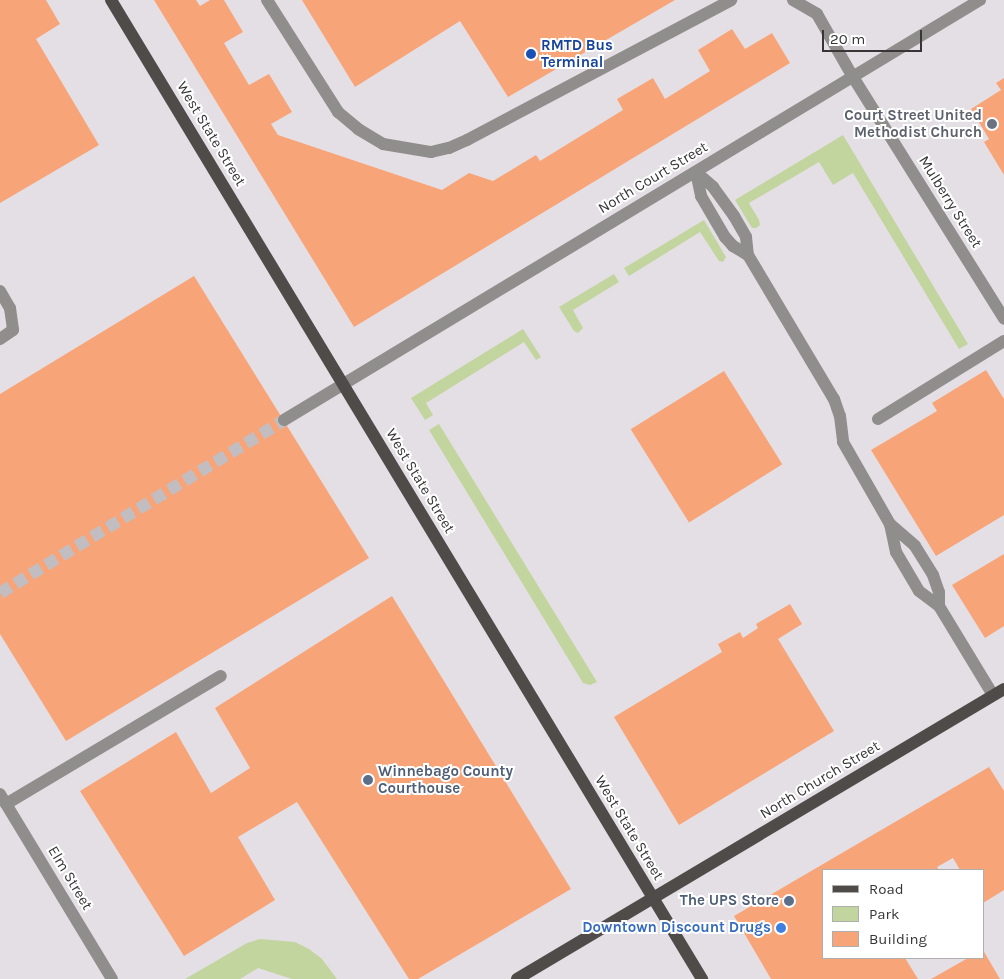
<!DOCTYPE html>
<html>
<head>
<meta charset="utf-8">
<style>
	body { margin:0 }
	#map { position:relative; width:1004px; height:979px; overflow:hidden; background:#e4dfe4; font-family:Karla,sans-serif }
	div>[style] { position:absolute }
	.green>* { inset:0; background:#c2d59f }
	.building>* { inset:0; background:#f8a479; transform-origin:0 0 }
	.minor-tunnel>* { height:12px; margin-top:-6px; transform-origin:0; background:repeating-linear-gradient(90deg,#c1bdc1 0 12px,transparent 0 18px) }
	.minor>* { height:12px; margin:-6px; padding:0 6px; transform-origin:6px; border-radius:6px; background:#908e8c }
	.major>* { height:12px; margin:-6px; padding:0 6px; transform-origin:6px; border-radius:6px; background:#4f4b48 }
	.dots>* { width:14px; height:14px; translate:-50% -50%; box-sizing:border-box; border:2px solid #fff; border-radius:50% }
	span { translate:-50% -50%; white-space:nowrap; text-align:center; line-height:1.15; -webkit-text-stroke:4px #fff; paint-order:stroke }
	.transit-label { font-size:15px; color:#164399; font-weight:700 }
	.left { translate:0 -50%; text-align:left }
	.worship-label { font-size:15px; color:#5b616d; font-weight:700 }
	.right { translate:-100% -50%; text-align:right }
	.street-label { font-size:15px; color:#373536 }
	.service-label { font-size:15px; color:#4e5e75; font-weight:700 }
	.shop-label { font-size:15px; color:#366cbe; font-weight:700 }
	.legend { position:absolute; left:822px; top:869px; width:162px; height:90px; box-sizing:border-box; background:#fff; border:1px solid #afaeaf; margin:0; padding:6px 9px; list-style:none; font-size:15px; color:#373536 }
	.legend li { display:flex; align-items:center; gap:10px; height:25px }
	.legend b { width:25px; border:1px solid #afaeaf }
	.scale { position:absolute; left:822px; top:30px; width:100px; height:22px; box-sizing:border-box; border:2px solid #373536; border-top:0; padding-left:6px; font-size:15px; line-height:18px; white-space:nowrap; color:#373536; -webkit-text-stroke:4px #fff; paint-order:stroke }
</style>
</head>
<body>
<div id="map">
	<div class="green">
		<i style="clip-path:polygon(843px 135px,968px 344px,959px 349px,853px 173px,833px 185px,819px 162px,749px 203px,759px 220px,760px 225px,756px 228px,752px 228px,735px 200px)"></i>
		<i style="clip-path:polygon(704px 220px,726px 257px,723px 262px,719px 261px,700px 232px,629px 276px,624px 268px)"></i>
		<i style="clip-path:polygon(614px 274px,619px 282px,573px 310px,583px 328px,578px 333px,574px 331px,559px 307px)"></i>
		<i style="clip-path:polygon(523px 329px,541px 357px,536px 360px,524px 342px,426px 403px,433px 415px,425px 420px,411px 398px)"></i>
		<i style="clip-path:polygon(439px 424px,597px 682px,590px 685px,583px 683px,429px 430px)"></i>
		<i style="clip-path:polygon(260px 939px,295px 942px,309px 949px,322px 959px,337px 979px,292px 979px,258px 968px,240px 979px,185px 979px,247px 943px)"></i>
	</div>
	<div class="building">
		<i style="clip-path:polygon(0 0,46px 0,60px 24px,36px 39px,99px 145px,0 203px)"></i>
		<i style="clip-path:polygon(154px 0,196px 0,200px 6px,210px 0,224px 0,243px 32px,224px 43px,249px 85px,269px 74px,292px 112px,271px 124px,278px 135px,442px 190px,469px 173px,493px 181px,536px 155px,540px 161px,623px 110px,617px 99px,653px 78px,665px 99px,710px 71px,698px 50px,732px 29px,745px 49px,772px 33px,790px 63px,354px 327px)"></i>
		<i style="clip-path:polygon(302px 0,675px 0,508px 97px,460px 21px,355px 87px)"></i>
		<i style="clip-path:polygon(1004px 78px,1004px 175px,984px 142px,989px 139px,971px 109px,1001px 90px,996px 83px)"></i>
		<i style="clip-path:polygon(194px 276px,369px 558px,66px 741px,0 634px,0 394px)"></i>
		<i style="clip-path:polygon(986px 370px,1004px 399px,1004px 515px,936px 556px,871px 450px,937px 411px,932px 403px)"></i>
		<i style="left:724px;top:371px;width:110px;height:110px;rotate:58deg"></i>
		<i style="clip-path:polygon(1004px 554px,1004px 626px,985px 638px,952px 585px)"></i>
		<i style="clip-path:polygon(392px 596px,571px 889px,418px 979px,409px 979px,297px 802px,238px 837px,275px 900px,184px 956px,80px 791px,176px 732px,211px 793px,250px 768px,215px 708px)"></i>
		<i style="clip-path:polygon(790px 604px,802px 624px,778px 639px,834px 731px,679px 825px,614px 717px,722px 652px,718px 644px,740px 632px,743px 638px,758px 628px,756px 624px)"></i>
		<i style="clip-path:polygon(989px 767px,1004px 791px,1004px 890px,983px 903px,983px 870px,960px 870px,953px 858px,937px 867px,939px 870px,823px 870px,823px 958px,905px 958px,918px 979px,771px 979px,734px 916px)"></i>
		<i style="clip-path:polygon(983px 950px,1000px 979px,931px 979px,968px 958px,983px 958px)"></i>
	</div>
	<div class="minor-tunnel">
		<i style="left:0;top:593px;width:333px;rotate:-31.3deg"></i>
	</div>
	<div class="minor">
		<i style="left:267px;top:0;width:133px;rotate:57.6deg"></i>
		<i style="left:338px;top:112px;width:26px;rotate:40deg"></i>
		<i style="left:358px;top:129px;width:29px;rotate:31deg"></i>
		<i style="left:383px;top:144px;width:49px;rotate:9.5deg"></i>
		<i style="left:431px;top:152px;width:18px;rotate:-13deg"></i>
		<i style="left:449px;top:148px;width:20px;rotate:-24deg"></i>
		<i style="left:467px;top:140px;width:299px;rotate:-27.9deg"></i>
		<i style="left:793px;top:0;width:28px;rotate:30deg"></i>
		<i style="left:817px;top:14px;width:73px;rotate:60.3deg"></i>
		<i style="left:853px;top:77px;width:285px;rotate:58deg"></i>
		<i style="left:696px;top:172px;width:23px;rotate:41deg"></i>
		<i style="left:713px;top:187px;width:36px;rotate:54deg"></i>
		<i style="left:734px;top:216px;width:24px;rotate:60deg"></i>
		<i style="left:746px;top:237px;width:18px;rotate:84deg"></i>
		<i style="left:748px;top:255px;width:168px;rotate:59.2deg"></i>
		<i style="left:834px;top:399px;width:18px;rotate:71deg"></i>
		<i style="left:840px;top:416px;width:26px;rotate:83deg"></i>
		<i style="left:843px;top:442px;width:95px;rotate:60.2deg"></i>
		<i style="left:890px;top:524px;width:29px;rotate:78deg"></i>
		<i style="left:896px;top:552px;width:45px;rotate:59.5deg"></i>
		<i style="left:919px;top:591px;width:25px;rotate:37deg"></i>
		<i style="left:939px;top:606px;width:104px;rotate:58.8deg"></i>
		<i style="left:696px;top:172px;width:25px;rotate:78deg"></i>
		<i style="left:701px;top:196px;width:48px;rotate:59.7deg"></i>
		<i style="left:725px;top:237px;width:12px;rotate:48deg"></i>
		<i style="left:733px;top:246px;width:17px;rotate:31deg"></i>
		<i style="left:0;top:291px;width:20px;rotate:60deg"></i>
		<i style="left:10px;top:308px;width:22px;rotate:82deg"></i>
		<i style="left:13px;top:330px;width:16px;rotate:145deg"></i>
		<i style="left:878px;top:419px;width:148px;rotate:-31.8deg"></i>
		<i style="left:284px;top:420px;width:813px;rotate:-31.11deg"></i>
		<i style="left:890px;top:524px;width:33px;rotate:41deg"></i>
		<i style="left:915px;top:546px;width:34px;rotate:58deg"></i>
		<i style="left:933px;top:575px;width:18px;rotate:71deg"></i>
		<i style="left:939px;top:592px;width:14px;rotate:90deg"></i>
		<i style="left:0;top:794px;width:216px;rotate:58.8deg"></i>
		<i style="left:6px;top:804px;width:250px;rotate:-30.8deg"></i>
	</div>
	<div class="major">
		<i style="left:111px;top:0;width:1144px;rotate:58.88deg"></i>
		<i style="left:517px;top:979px;width:567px;rotate:-30.77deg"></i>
	</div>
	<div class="dots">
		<i style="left:531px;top:54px;background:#1a4fb4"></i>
		<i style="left:992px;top:124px;background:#6b7280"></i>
		<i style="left:368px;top:780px;background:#5c6f8a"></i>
		<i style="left:789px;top:901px;background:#5c6f8a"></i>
		<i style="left:781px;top:928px;background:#3f7fe0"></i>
	</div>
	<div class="transit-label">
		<span class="left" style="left:541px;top:54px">RMTD Bus<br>Terminal</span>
	</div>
	<div class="worship-label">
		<span class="right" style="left:982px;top:124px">Court Street United<br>Methodist Church</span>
	</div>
	<div class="street-label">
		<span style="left:211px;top:134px;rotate:59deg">West State Street</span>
		<span style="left:653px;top:178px;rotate:-31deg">North Court Street</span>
		<span style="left:950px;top:202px;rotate:58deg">Mulberry Street</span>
		<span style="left:420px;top:481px;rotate:59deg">West State Street</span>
		<span style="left:820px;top:780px;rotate:-31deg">North Church Street</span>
		<span style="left:629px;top:828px;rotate:59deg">West State Street</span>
		<span style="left:70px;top:878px;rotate:59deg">Elm Street</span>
	</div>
	<div class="service-label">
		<span class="left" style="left:378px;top:780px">Winnebago County<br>Courthouse</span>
		<span class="right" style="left:779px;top:901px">The UPS Store</span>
	</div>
	<div class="shop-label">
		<span class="right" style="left:771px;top:928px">Downtown Discount Drugs</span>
	</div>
	<ul class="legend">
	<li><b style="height:6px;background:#4f4b48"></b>Road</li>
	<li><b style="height:14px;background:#c2d59f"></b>Park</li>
	<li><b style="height:14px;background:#f8a479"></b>Building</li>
	</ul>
	<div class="scale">20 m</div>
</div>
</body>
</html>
